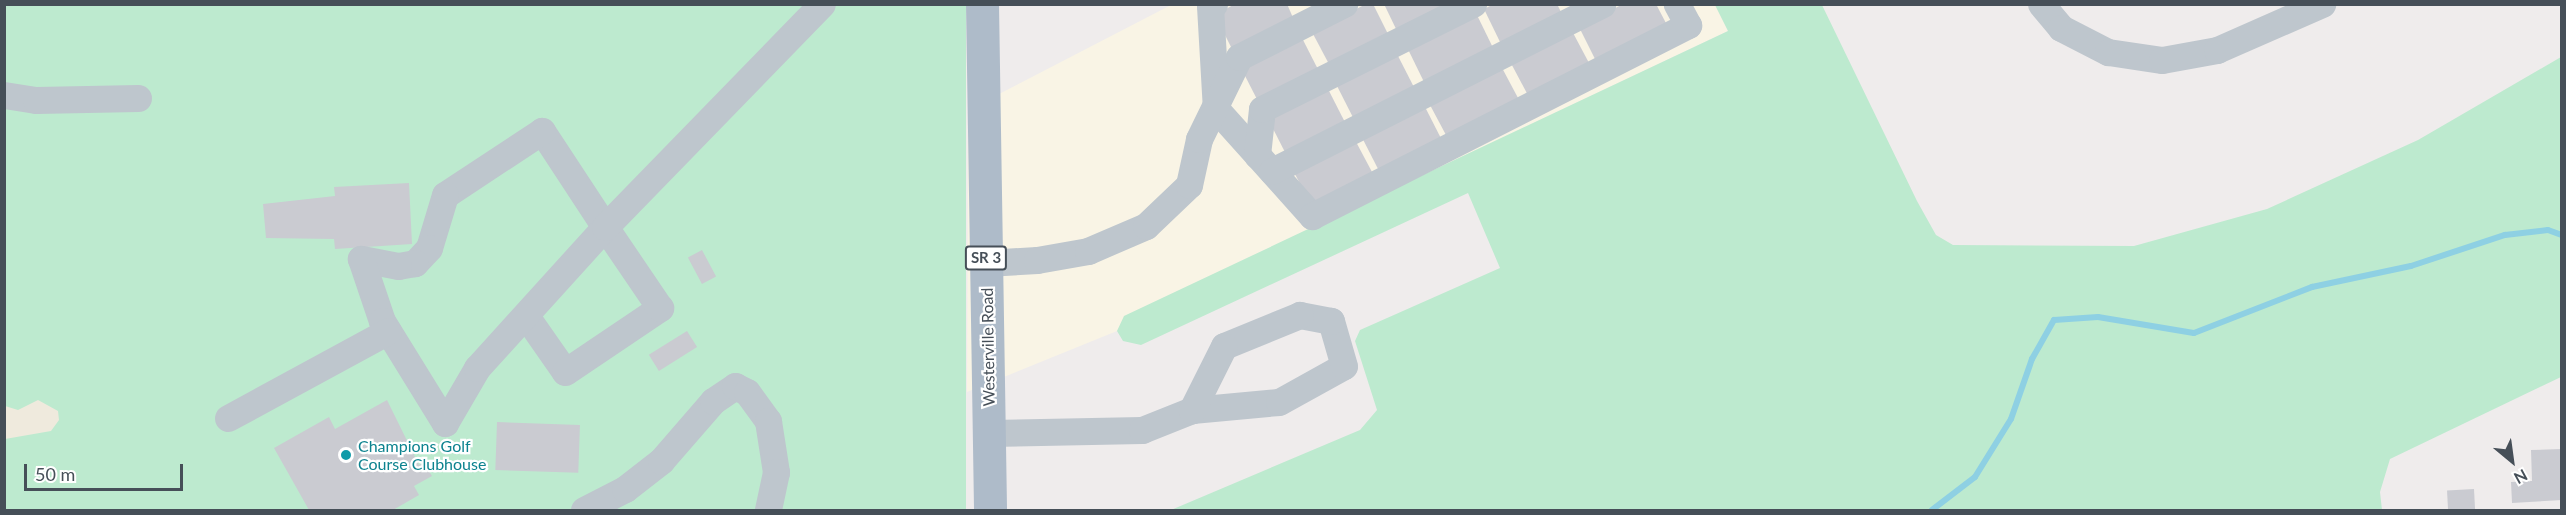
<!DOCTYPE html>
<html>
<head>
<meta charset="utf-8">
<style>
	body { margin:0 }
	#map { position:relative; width:2566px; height:515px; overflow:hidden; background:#efecec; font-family:Lato,sans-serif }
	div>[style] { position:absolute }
	.commercial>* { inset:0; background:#f9f4e5 }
	.green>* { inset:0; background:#bdeacf; transform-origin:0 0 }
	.sand>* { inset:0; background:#efeadd }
	.stream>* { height:6px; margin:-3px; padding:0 3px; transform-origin:3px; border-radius:3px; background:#8ed0e3 }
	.building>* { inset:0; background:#cacbd1; transform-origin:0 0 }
	.minor>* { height:27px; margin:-13.5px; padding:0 13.5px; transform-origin:13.5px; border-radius:13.5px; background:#bec6cd }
	.major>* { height:33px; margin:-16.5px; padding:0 16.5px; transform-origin:16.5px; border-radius:16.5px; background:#aebbc9 }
	.dots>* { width:16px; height:16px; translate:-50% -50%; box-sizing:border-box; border:3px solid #fff; border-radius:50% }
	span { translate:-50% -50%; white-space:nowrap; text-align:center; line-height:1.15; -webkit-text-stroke:4.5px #fff; paint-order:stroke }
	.shield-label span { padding:2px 4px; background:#fff; border:2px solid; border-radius:4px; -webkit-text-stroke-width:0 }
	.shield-label { font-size:15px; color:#464f58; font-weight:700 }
	.street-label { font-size:16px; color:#464f58 }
	.culture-label { font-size:16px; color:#0d838f }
	.left { translate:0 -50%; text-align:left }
	.frame { position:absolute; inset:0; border:6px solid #464f58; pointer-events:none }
	.north { position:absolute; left:2482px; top:431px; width:60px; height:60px; -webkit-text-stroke:4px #fff; paint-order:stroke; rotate:151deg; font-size:16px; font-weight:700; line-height:24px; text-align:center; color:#464f58 }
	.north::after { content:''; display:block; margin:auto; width:21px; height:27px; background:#464f58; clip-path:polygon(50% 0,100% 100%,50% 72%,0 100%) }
	.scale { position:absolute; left:24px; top:464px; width:159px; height:27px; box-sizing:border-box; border:3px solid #464f58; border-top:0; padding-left:8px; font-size:18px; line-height:21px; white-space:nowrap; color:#464f58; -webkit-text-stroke:4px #fff; paint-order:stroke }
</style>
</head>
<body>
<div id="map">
	<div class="commercial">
		<i style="clip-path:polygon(1715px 4px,1728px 31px,1125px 316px,1117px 331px,967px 392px,968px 110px,1171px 5px)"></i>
	</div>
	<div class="green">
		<i style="left:4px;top:5px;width:962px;height:505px"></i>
		<i style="clip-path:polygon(1715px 5px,1822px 5px,1917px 201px,1936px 235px,1953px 245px,2134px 246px,2267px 209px,2418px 140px,2561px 57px,2561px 377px,2390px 459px,2380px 492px,2382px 510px,1171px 510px,1360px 430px,1377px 410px,1355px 341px,1360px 330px,1500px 268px,1468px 193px,1141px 345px,1123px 341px,1117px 331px,1124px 316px,1728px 31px)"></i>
	</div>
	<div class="sand">
		<i style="clip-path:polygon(38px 400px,58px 411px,59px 420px,51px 431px,5px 439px,5px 406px,18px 410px)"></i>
	</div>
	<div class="stream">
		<i style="left:1932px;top:510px;width:54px;rotate:-37.5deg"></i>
		<i style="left:1975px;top:477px;width:68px;rotate:-58.2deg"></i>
		<i style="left:2011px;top:419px;width:64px;rotate:-70.7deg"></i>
		<i style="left:2032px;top:359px;width:45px;rotate:-60.6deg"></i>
		<i style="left:2054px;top:320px;width:44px;rotate:-3.9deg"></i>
		<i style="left:2098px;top:317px;width:97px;rotate:9.5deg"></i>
		<i style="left:2194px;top:333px;width:127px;rotate:-21.3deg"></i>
		<i style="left:2312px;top:287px;width:101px;rotate:-12deg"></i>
		<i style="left:2411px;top:266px;width:99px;rotate:-18.3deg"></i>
		<i style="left:2505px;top:235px;width:43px;rotate:-6.6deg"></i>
		<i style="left:2548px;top:230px;width:15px;rotate:20deg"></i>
	</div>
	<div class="building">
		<i style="clip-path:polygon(1235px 4px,1287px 4px,1294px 20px,1233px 51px,1215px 15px)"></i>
		<i style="clip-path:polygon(1366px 4px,1373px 4px,1389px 36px,1330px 66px,1312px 32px)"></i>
		<i style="clip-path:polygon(1384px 4px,1453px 4px,1398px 33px)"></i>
		<i style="clip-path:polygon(1494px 4px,1557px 4px,1562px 14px,1501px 44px,1484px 9px)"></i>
		<i style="clip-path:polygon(1623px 4px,1656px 4px,1668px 27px,1597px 63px,1579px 27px)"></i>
		<i style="left:1476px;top:13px;width:39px;height:77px;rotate:64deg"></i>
		<i style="left:1572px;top:31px;width:40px;height:69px;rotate:62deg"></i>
		<i style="left:1301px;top:36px;width:39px;height:68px;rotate:63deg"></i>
		<i style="left:1397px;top:54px;width:38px;height:68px;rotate:63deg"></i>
		<i style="left:1501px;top:66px;width:40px;height:81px;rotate:62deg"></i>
		<i style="left:1327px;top:87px;width:39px;height:67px;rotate:63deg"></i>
		<i style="left:1424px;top:105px;width:39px;height:70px;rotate:63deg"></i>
		<i style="left:1355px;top:140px;width:38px;height:69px;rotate:62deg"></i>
		<i style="clip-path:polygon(409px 183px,412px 244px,335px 249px,334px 239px,266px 238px,263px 204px,335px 196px,334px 187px)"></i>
		<i style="left:702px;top:250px;width:30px;height:16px;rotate:62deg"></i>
		<i style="left:687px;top:331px;width:19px;height:45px;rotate:58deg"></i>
		<i style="clip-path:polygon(387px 400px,419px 465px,424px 463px,432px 476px,414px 486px,419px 495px,393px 510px,309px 510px,274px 448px,329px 417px,335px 429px)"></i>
		<i style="left:497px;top:422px;width:83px;height:48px;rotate:2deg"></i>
		<i style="clip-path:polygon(2562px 449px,2562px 500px,2512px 503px,2511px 482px,2532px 481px,2531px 450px)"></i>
		<i style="left:2474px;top:489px;width:21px;height:27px;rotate:87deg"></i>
	</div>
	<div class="minor">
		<i style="left:1214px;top:4px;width:4px;rotate:153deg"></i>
		<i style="left:1210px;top:6px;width:103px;rotate:86.7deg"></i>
		<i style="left:1216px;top:109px;width:144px;rotate:48.1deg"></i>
		<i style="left:1312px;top:216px;width:422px;rotate:-26.9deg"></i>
		<i style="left:1688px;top:25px;width:24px;rotate:-118deg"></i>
		<i style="left:2041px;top:4px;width:31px;rotate:50deg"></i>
		<i style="left:2061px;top:28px;width:53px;rotate:27.1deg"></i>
		<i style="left:2108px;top:52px;width:55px;rotate:8.4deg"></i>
		<i style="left:2162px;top:60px;width:56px;rotate:-10.3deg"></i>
		<i style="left:2217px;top:50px;width:115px;rotate:-23.7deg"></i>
		<i style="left:4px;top:95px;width:32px;rotate:9deg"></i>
		<i style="left:36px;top:100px;width:102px;rotate:-1.1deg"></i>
		<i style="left:1257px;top:155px;width:46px;rotate:-83.8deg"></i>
		<i style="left:1262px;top:109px;width:236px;rotate:-26.5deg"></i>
		<i style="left:1272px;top:171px;width:370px;rotate:-26.8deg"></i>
		<i style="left:986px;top:263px;width:51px;rotate:-3.4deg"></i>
		<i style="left:1037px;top:260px;width:52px;rotate:-10deg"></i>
		<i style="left:1088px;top:251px;width:63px;rotate:-23.3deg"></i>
		<i style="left:1146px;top:226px;width:59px;rotate:-43.6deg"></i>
		<i style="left:1189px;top:185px;width:47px;rotate:-77.7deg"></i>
		<i style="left:1199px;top:139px;width:91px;rotate:-64deg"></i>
		<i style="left:1239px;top:57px;width:118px;rotate:-26.8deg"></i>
		<i style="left:526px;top:316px;width:68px;rotate:55.1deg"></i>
		<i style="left:565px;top:372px;width:115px;rotate:-34deg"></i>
		<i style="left:660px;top:308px;width:98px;rotate:-124.2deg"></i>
		<i style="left:605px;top:227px;width:115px;rotate:-123.3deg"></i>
		<i style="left:542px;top:131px;width:116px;rotate:146.6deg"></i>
		<i style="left:445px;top:195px;width:55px;rotate:106.8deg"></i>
		<i style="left:429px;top:248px;width:21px;rotate:133deg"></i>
		<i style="left:415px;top:263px;width:17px;rotate:170deg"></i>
		<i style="left:398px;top:266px;width:38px;rotate:-169deg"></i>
		<i style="left:361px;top:259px;width:65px;rotate:71.3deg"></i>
		<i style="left:382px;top:321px;width:120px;rotate:58.3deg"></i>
		<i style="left:445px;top:423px;width:64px;rotate:-59.8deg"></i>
		<i style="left:477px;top:368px;width:190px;rotate:-47.8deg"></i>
		<i style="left:605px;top:227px;width:311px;rotate:-45.8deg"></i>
		<i style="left:228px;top:418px;width:182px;rotate:-28.5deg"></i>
		<i style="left:990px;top:433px;width:152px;rotate:-1.1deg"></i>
		<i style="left:1142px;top:430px;width:54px;rotate:-21.8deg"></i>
		<i style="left:1192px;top:410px;width:87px;rotate:-5.3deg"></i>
		<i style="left:1279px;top:402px;width:74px;rotate:-29deg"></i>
		<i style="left:1344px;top:366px;width:47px;rotate:-106.1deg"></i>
		<i style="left:1331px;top:321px;width:32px;rotate:-169deg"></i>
		<i style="left:1300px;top:315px;width:82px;rotate:157.8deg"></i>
		<i style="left:1224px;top:346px;width:72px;rotate:116.6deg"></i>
		<i style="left:584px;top:510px;width:46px;rotate:-27.1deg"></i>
		<i style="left:625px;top:489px;width:46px;rotate:-37.9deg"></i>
		<i style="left:661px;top:461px;width:79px;rotate:-49.1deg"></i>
		<i style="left:713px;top:401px;width:27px;rotate:-34deg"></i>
		<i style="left:735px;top:386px;width:13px;rotate:27deg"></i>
		<i style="left:747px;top:392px;width:36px;rotate:54deg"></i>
		<i style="left:768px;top:421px;width:52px;rotate:81.1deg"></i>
		<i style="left:776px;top:472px;width:39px;rotate:102deg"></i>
	</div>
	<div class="major">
		<i style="left:982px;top:4px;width:506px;rotate:89.09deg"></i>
	</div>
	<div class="dots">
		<i style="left:346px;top:455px;background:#0f9aa8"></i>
	</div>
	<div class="shield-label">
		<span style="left:986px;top:258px">SR 3</span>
	</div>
	<div class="street-label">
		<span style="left:988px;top:347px;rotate:-91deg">Westerville Road</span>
	</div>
	<div class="culture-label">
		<span class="left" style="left:358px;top:455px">Champions Golf<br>Course Clubhouse</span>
	</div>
	<div class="frame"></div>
	<div class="north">N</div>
	<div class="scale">50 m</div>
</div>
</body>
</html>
